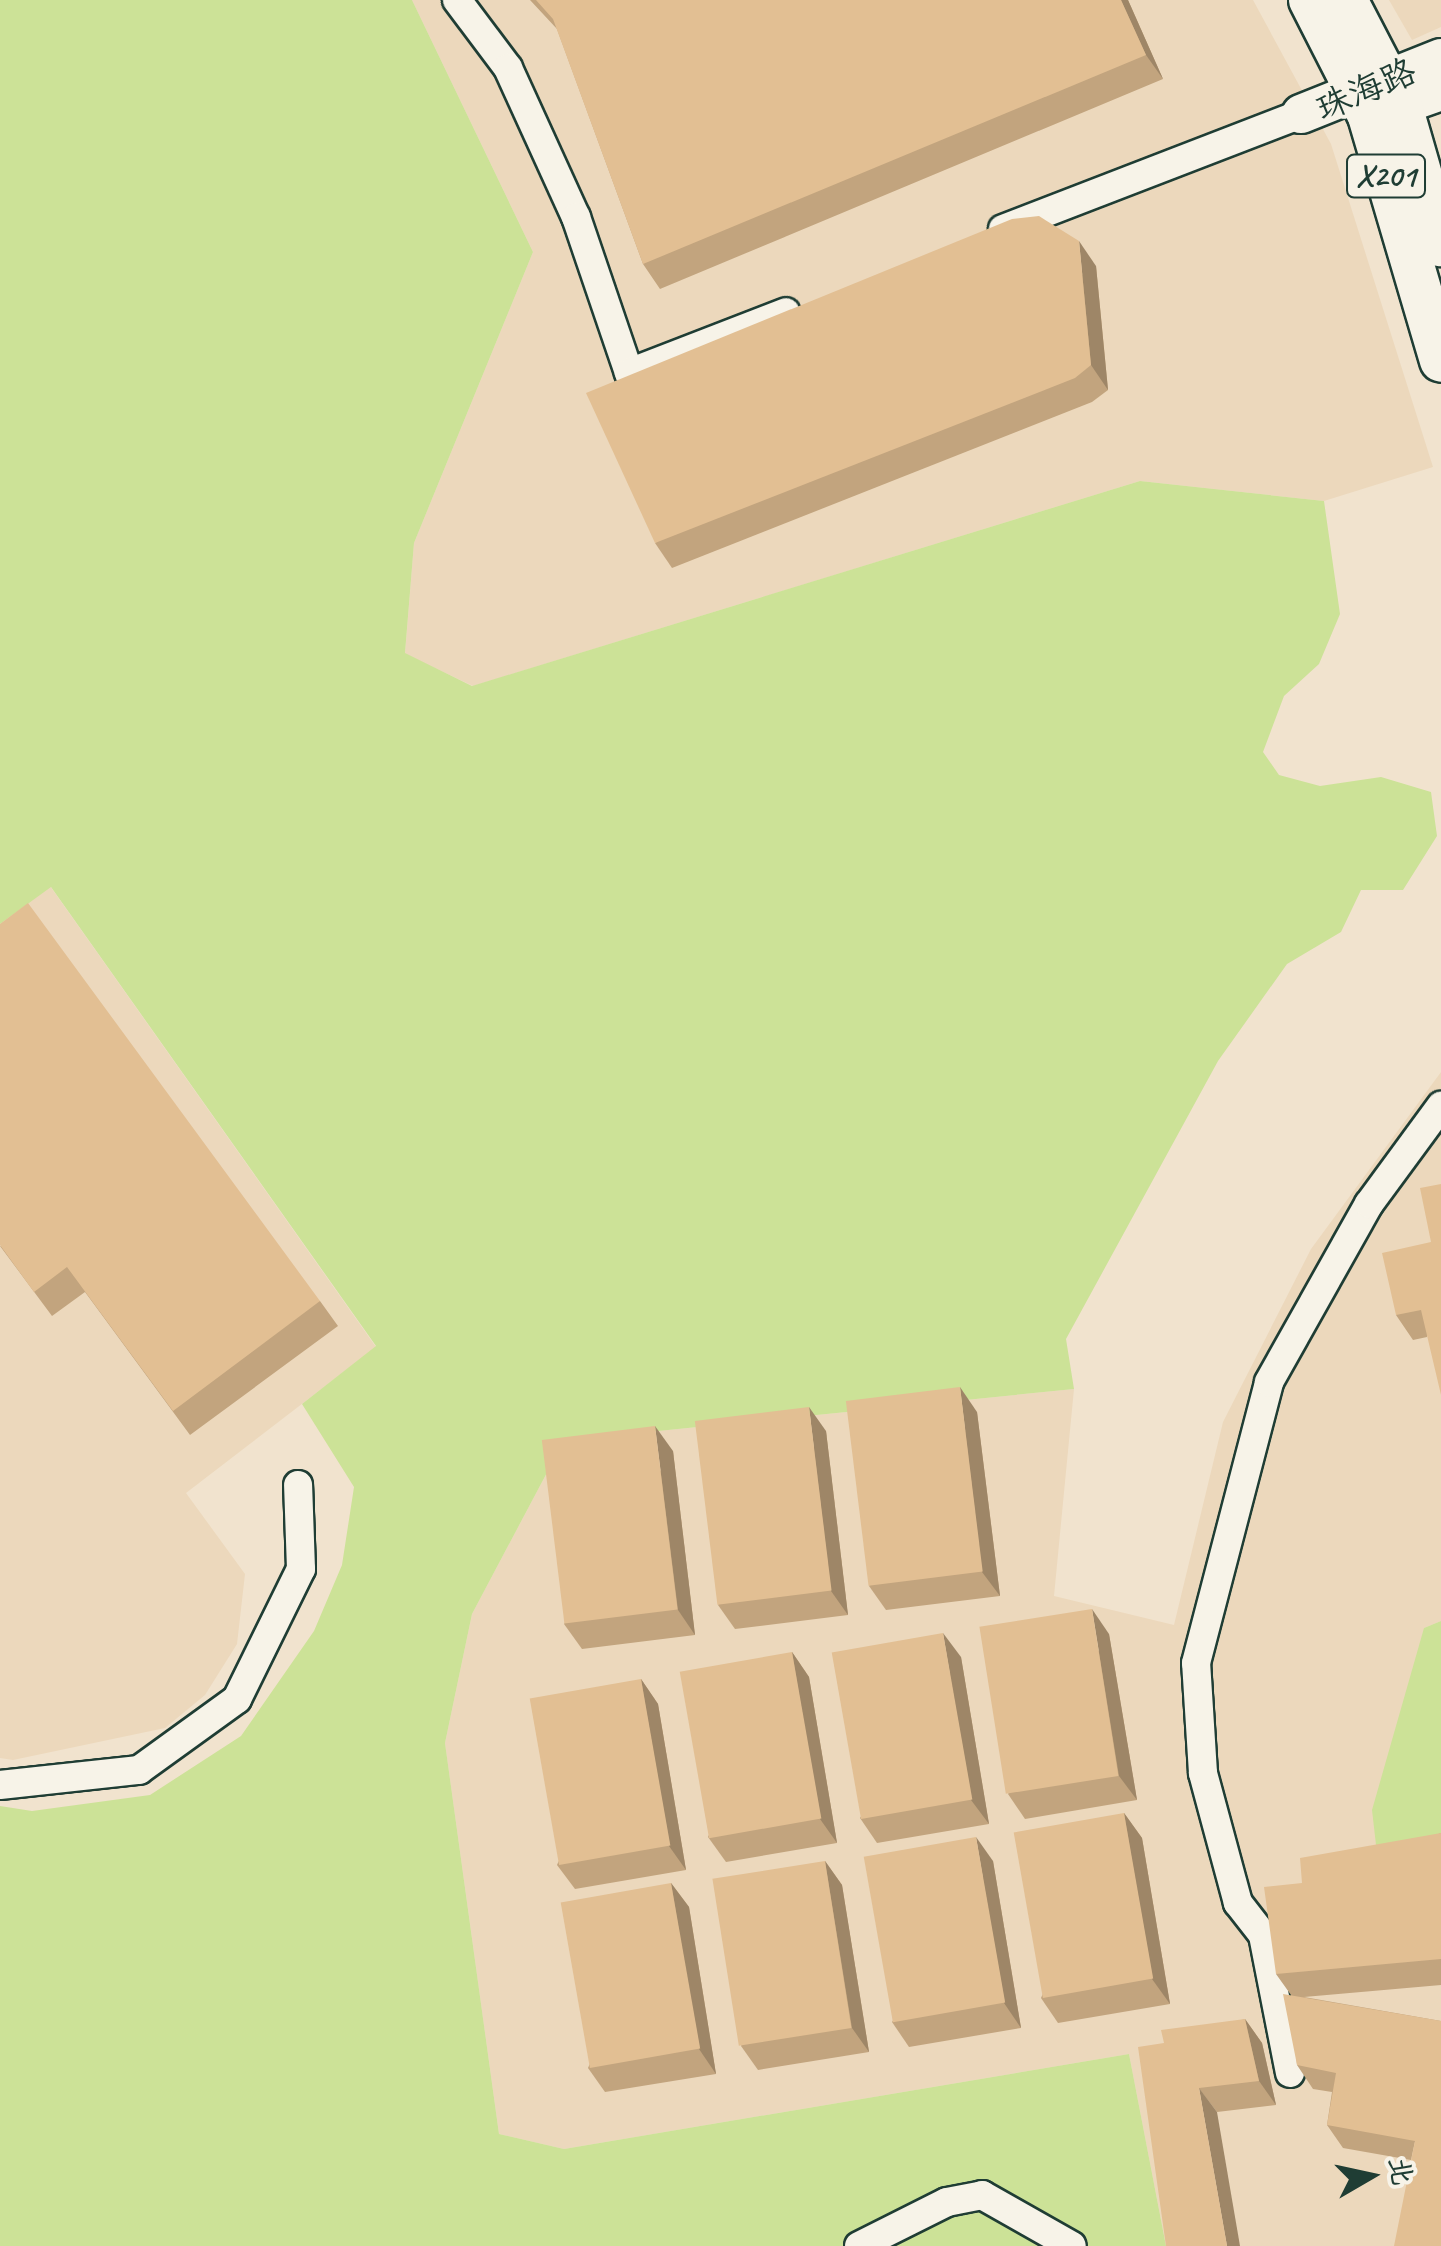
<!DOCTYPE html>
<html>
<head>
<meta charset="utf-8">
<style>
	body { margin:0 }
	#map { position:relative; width:1441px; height:2246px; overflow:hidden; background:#f1e3ce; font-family:Caveat,"LXGW WenKai TC",sans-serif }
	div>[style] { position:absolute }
	.built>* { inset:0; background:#ecd8bc }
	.green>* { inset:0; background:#cce297 }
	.roads { filter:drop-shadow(2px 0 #1f3d34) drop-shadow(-2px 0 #1f3d34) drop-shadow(0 2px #1f3d34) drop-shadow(0 -2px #1f3d34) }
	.street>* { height:28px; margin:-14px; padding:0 14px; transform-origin:14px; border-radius:14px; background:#f7f3e8 }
	.secondary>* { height:38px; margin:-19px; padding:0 19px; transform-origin:19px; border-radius:19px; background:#f7f3e8 }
	.primary>* { height:42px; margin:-21px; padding:0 21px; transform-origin:21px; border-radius:21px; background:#f7f3e8 }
	.wall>* { inset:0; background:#c2a47e }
	.shaded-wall>* { inset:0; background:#9e8667 }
	.building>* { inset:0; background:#e2bf93; transform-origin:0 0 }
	span { translate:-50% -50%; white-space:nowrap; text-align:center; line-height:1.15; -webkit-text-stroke:8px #f7f3e8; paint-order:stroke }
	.shield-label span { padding:2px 8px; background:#f7f3e8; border:2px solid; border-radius:8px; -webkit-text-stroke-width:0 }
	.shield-label { font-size:32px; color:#1f3d34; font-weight:700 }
	.street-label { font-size:35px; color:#1f3d34 }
	.north { position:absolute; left:1321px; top:2126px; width:100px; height:100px; -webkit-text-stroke:8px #f7f3e8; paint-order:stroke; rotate:81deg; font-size:28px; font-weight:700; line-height:40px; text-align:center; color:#1f3d34 }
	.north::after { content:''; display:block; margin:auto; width:35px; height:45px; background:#1f3d34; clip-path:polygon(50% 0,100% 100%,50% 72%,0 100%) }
</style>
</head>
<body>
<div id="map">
	<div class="built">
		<i style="clip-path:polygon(412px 0,1253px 0,1331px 144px,1433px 467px,1324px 501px,1140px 481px,473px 686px,405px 654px,414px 543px,533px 252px)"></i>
		<i style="clip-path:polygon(1389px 0,1441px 0,1441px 27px,1412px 40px)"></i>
		<i style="clip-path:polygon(50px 886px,376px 1347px,186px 1493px,245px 1574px,237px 1644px,205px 1695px,165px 1728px,13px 1760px,0 1758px,0 924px)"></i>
		<i style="clip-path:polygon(1441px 1072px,1441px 1621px,1424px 1628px,1441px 1848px,1441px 2246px,1166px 2246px,1129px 2054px,564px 2149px,499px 2134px,445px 1743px,472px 1614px,559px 1450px,619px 1435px,1074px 1389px,1054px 1596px,1174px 1625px,1223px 1422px,1311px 1249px)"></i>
	</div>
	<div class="green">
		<i style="clip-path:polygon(0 0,412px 0,533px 252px,414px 543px,405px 653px,472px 686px,1140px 481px,1324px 501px,1340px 614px,1319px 664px,1284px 696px,1263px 752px,1279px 775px,1320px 786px,1381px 777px,1431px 792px,1437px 836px,1403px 890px,1361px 890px,1341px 932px,1287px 964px,1218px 1061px,1066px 1339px,1074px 1389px,619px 1435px,559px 1450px,472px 1614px,445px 1743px,499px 2134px,564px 2149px,1129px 2054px,1166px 2246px,0 2246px,0 1806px,32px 1811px,150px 1795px,241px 1736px,314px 1631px,342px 1565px,354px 1487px,302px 1404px,376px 1346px,51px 887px,0 924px)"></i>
		<i style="clip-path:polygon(1441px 1621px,1441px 1848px,1376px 1845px,1372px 1810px,1424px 1628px)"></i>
	</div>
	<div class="roads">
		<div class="street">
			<i style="left:457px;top:0;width:85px;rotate:53.1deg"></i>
			<i style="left:508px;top:68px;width:164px;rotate:65.5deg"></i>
			<i style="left:576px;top:217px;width:165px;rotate:71.2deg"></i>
			<i style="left:629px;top:373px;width:168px;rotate:-21.2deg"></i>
			<i style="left:1003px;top:229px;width:319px;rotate:-21.1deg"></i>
			<i style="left:0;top:1785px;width:140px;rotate:-6.2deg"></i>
			<i style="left:139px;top:1770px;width:121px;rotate:-35.9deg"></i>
			<i style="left:237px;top:1699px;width:145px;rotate:-63.8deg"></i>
			<i style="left:301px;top:1569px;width:84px;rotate:-92deg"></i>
			<i style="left:1290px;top:2073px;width:141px;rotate:-101.1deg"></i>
			<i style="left:1263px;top:1935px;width:41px;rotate:-128deg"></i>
			<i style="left:1238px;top:1903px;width:135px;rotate:-105.1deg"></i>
			<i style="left:1203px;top:1773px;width:110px;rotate:-93.6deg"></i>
			<i style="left:1196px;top:1663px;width:290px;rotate:-75.4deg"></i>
			<i style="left:1269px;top:1382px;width:204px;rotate:-60.7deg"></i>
			<i style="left:1369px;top:1204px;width:122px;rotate:-53.7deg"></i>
			<i style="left:859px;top:2246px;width:98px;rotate:-26.6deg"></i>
			<i style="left:947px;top:2202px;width:36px;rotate:-11deg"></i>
			<i style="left:982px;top:2195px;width:103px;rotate:29.5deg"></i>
		</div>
		<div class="secondary">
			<i style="left:1301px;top:114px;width:151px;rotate:-21.8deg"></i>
			<i style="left:1373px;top:115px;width:72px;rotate:-19.4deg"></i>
		</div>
		<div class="primary">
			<i style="left:1310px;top:0;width:130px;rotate:63deg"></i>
			<i style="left:1369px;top:116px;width:255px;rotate:73.6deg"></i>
			<i style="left:1346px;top:0;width:119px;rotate:62.6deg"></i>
			<i style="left:1401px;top:106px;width:145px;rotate:73.9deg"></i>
		</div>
	</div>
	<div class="wall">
		<i style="clip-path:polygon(530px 0,1128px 0,1163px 79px,660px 289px,643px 264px,557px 29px)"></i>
		<i style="clip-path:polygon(1096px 266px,1108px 390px,1092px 402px,672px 568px,655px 543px)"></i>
		<i style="clip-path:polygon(1441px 1184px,1427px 1337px,1413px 1340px,1396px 1315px,1431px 1242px)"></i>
		<i style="clip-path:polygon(0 1246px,320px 1301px,338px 1326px,190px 1435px,85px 1292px,52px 1316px)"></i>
		<i style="clip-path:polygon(977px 1412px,1000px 1596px,886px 1610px,869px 1586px)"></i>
		<i style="clip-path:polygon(826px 1431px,848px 1615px,735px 1629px,718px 1605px)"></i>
		<i style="clip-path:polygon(673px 1451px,695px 1635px,582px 1649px,564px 1624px)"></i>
		<i style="clip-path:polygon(1109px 1634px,1137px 1800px,1025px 1819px,1008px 1794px)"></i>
		<i style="clip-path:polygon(792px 1652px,809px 1677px,837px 1843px,726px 1862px,708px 1837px)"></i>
		<i style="clip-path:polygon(961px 1657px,989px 1824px,877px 1843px,860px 1818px)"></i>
		<i style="clip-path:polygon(641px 1679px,658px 1704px,686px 1870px,575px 1889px,557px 1865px)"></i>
		<i style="clip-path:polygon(1124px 1813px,1142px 1838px,1170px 2004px,1058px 2023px,1041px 1998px)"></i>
		<i style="clip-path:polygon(1441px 1833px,1441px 1985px,1304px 1997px,1441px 2021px,1411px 2160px,1343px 2148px,1327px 2125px,1332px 2092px,1313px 2089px,1297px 2065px,1291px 1995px,1276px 1974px,1302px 1883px)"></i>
		<i style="clip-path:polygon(825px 1861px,842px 1885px,869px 2052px,758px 2070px,741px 2046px)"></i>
		<i style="clip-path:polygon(993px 1861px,1021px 2028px,909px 2047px,892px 2022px)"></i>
		<i style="clip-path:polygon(671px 1883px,689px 1907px,716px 2074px,605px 2092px,588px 2068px)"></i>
		<i style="clip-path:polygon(1245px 2019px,1262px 2043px,1276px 2105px,1217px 2112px,1164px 2043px)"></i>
	</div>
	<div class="shaded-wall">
		<i style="clip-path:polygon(1121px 0,1128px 0,1163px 79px,1146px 55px)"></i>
		<i style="clip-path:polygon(1079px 241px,1096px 266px,1108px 390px,1091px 365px)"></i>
		<i style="clip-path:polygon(960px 1387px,977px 1412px,1000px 1596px,982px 1572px)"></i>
		<i style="clip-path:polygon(809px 1407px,826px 1431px,848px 1615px,831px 1591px)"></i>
		<i style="clip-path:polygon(655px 1426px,673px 1451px,695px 1635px,678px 1610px)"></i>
		<i style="clip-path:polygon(1092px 1609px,1109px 1634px,1137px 1800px,1119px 1776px)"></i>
		<i style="clip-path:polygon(943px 1633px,961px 1657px,989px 1824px,971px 1800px)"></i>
		<i style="clip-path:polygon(792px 1652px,809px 1677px,837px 1843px,820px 1819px)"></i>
		<i style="clip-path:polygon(641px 1679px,658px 1704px,686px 1870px,669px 1846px)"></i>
		<i style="clip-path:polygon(1124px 1813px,1142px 1838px,1170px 2004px,1152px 1979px)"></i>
		<i style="clip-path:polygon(976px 1837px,993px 1861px,1021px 2028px,1004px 2003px)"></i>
		<i style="clip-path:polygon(825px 1861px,842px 1885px,869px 2052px,852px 2028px)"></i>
		<i style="clip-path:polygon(671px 1883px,689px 1907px,716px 2074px,699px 2049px)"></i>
		<i style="clip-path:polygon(1245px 2019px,1262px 2043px,1276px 2105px,1259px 2081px)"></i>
		<i style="clip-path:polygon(1199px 2088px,1217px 2112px,1240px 2246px,1227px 2246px)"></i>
	</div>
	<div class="building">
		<i style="clip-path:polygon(536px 0,1121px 0,1146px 55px,643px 264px,553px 19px)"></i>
		<i style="clip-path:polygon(1039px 216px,1079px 241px,1091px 365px,1075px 378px,655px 543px,586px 393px,1012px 219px)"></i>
		<i style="clip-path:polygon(28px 903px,320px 1301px,173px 1411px,67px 1267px,34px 1292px,0 1245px,0 924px)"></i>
		<i style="clip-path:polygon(1441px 1184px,1441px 1395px,1421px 1310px,1396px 1315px,1382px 1253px,1431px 1242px,1420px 1188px)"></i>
		<i style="left:960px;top:1387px;width:186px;height:115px;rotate:83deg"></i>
		<i style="left:809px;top:1407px;width:185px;height:115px;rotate:83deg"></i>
		<i style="left:655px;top:1426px;width:185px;height:114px;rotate:83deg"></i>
		<i style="left:1092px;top:1609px;width:169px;height:114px;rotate:81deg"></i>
		<i style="left:943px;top:1633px;width:169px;height:113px;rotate:80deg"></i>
		<i style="left:792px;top:1652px;width:169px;height:114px;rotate:80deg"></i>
		<i style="left:641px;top:1679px;width:169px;height:113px;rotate:80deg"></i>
		<i style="left:1124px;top:1813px;width:168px;height:112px;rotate:80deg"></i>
		<i style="clip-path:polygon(1441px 1833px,1441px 1959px,1276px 1974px,1264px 1887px,1302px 1883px,1300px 1858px)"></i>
		<i style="left:976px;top:1837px;width:168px;height:114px;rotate:80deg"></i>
		<i style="left:825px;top:1861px;width:169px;height:114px;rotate:81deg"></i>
		<i style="left:671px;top:1883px;width:168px;height:112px;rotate:80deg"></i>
		<i style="clip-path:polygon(1283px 1994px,1441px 2021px,1441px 2246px,1394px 2246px,1415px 2141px,1327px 2125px,1336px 2073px,1297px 2065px)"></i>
		<i style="clip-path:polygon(1245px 2019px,1259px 2081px,1199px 2088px,1227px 2246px,1166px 2246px,1138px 2047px,1164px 2043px,1161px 2030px)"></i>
	</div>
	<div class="shield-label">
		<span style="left:1386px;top:176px">X201</span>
	</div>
	<div class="street-label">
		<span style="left:1366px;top:90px;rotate:-23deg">珠海路</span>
	</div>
	<div class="north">北</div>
</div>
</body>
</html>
